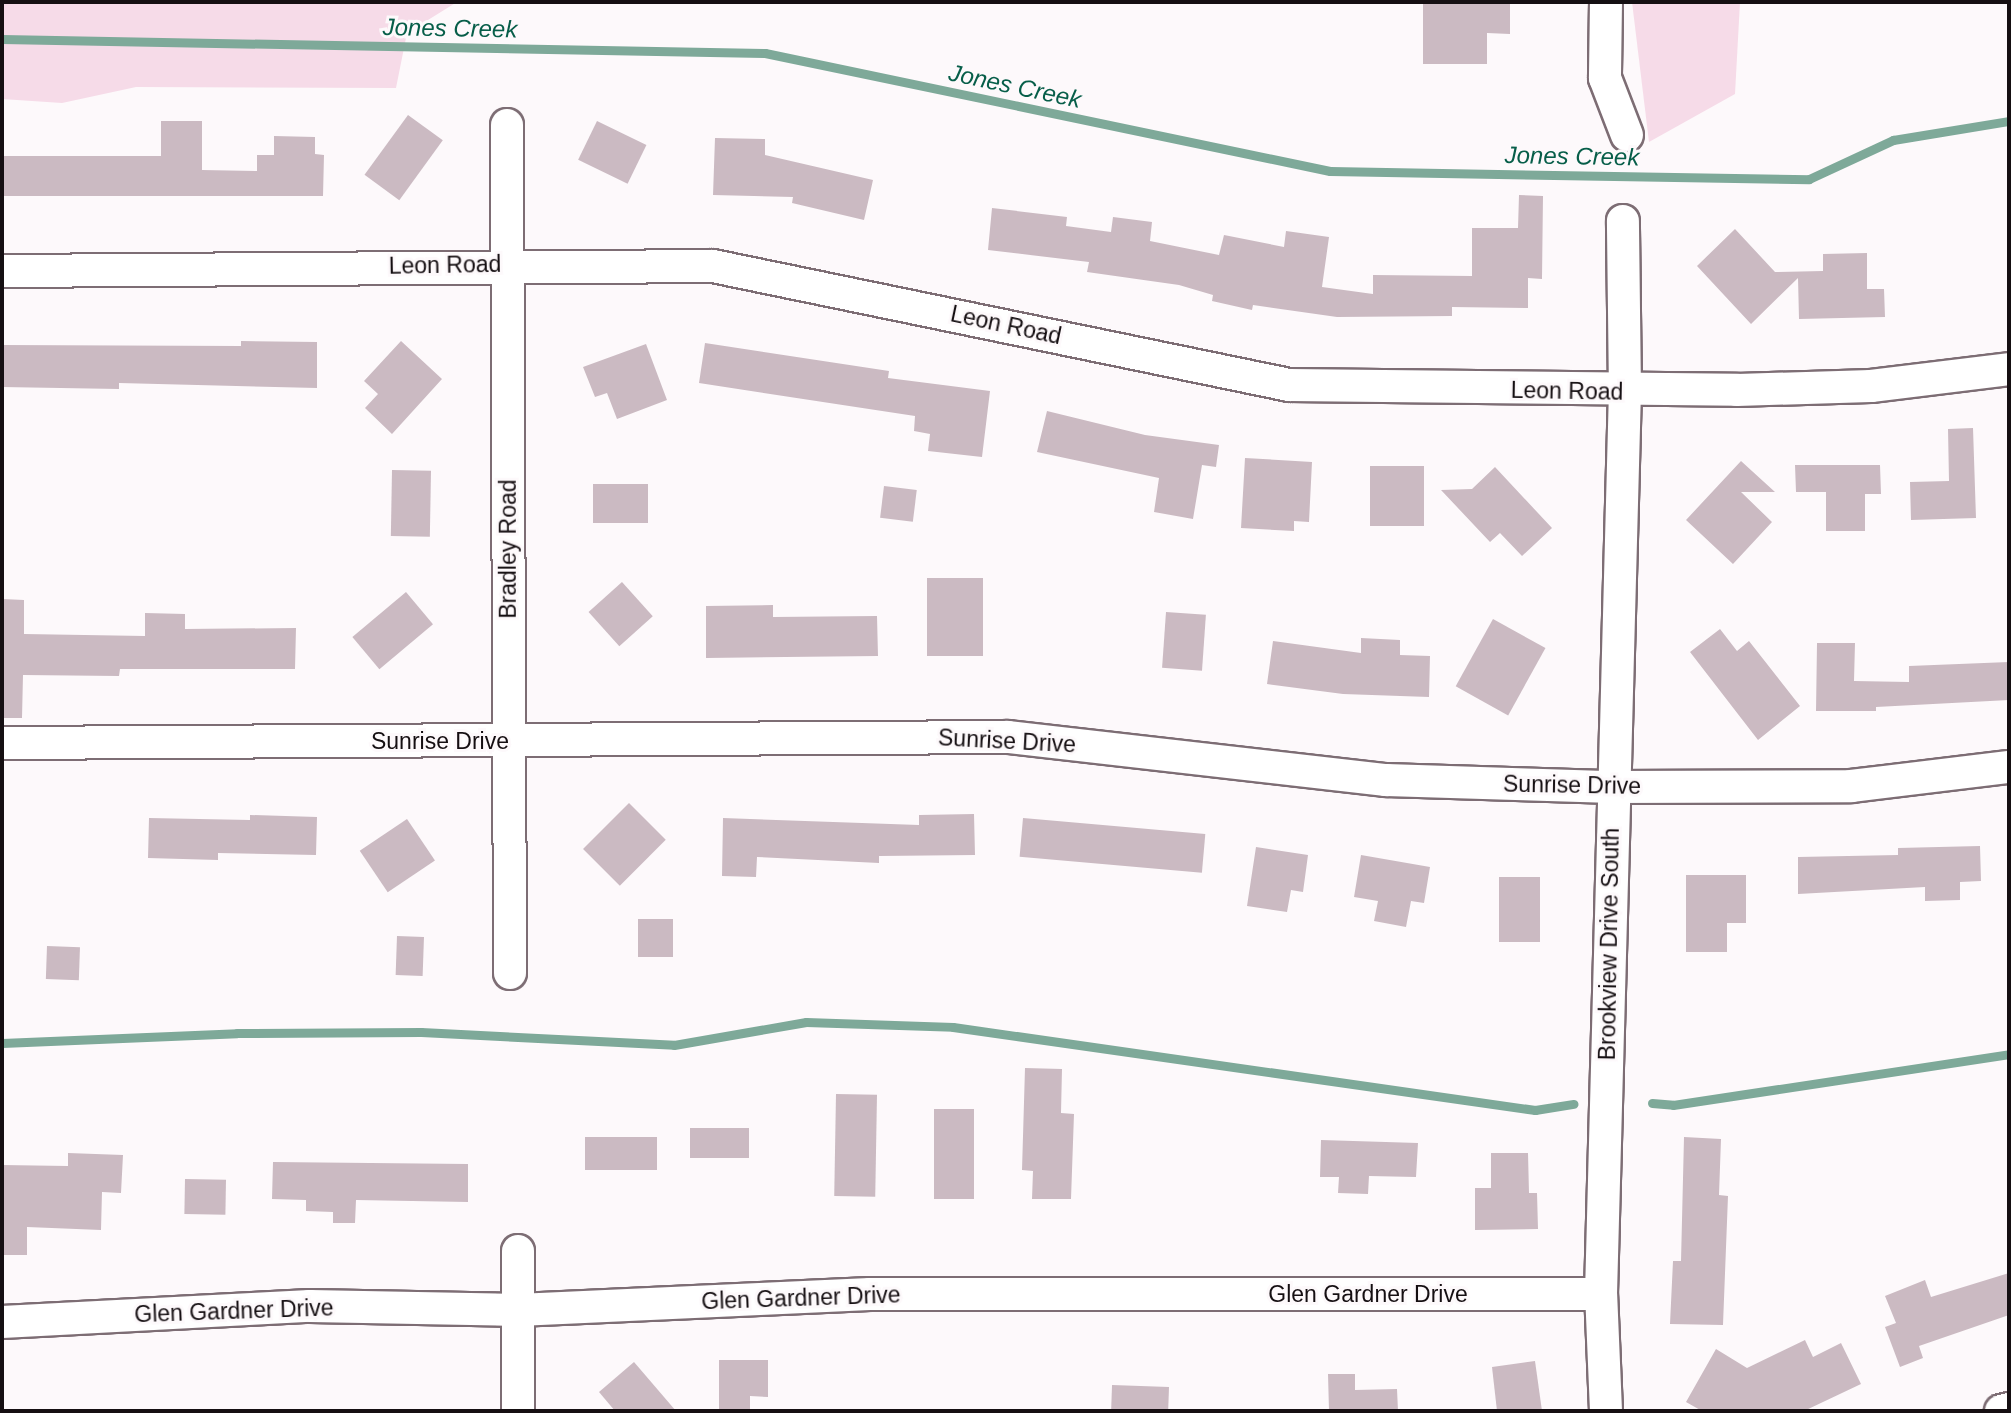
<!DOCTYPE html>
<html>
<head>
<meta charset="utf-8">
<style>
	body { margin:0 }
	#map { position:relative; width:2011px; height:1413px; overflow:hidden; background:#fdf9fb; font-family:Arial,sans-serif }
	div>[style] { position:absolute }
	.green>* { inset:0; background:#f6dbe8 }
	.stream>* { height:9px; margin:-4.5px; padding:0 4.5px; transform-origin:4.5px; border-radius:4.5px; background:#7ea999 }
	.building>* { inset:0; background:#cbbac2; transform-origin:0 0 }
	.roads { filter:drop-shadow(2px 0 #7d6d74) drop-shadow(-2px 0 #7d6d74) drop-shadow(0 2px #7d6d74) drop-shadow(0 -2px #7d6d74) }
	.minor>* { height:32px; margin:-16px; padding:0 16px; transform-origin:16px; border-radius:16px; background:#fff }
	span { translate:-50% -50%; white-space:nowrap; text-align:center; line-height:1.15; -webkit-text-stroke:6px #fdf9fb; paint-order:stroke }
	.street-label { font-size:23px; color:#150f12 }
	.water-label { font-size:24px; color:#075e49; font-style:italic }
	.frame { position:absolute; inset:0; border:4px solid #150f12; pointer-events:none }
</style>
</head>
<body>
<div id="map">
	<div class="green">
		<i style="clip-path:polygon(2px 2px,457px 2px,407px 33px,396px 88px,136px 87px,62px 103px,2px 99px)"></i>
		<i style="clip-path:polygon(1632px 2px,1740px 2px,1735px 94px,1649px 142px)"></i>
	</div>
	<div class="stream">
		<i style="left:2px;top:39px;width:763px;rotate:1.05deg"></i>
		<i style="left:765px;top:53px;width:577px;rotate:11.8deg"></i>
		<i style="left:1330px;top:171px;width:479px;rotate:1deg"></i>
		<i style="left:1809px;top:179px;width:93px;rotate:-24.9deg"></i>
		<i style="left:1893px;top:140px;width:118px;rotate:-9.3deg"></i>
		<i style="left:2px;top:1043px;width:235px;rotate:-2.4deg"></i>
		<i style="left:237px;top:1033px;width:184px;rotate:-0.3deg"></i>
		<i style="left:421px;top:1032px;width:253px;rotate:2.9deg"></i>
		<i style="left:674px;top:1045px;width:134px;rotate:-9.9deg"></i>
		<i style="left:806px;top:1022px;width:147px;rotate:1.9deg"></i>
		<i style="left:953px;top:1027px;width:588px;rotate:8.12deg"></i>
		<i style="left:1535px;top:1110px;width:39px;rotate:-9deg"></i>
		<i style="left:1652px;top:1103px;width:21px;rotate:5deg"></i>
		<i style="left:1673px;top:1105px;width:340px;rotate:-8.6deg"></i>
	</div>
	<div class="building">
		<i style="clip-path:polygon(1423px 2px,1510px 2px,1510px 34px,1487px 33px,1487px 64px,1423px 64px)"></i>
		<i style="left:408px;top:115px;width:43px;height:74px;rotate:36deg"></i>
		<i style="clip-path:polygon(161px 121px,202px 121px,202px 170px,257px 171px,257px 155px,274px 155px,274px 136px,315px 137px,315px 154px,324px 155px,323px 196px,2px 196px,2px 156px,161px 156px)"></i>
		<i style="left:597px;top:121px;width:55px;height:43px;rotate:26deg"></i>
		<i style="clip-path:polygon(715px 138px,765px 139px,765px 155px,873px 180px,864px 220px,792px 203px,793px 197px,713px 195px)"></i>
		<i style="clip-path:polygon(1519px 195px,1543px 196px,1542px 279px,1528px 278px,1528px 308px,1452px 307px,1452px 316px,1337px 317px,1253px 305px,1252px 310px,1212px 301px,1213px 295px,1179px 285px,1087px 272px,1089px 262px,988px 250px,992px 208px,1067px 217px,1066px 226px,1111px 232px,1113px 217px,1152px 222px,1150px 241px,1219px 255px,1224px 235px,1284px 247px,1286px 231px,1329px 237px,1322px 287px,1373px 294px,1373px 275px,1472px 276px,1472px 228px,1518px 228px)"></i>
		<i style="clip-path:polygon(1735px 229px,1775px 272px,1823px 271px,1823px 254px,1867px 253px,1867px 289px,1884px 289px,1885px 317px,1799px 319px,1798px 278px,1751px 324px,1697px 266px)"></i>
		<i style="clip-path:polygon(241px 341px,317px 342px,317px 388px,119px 383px,119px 389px,2px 387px,2px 345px,241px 346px)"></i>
		<i style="clip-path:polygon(401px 341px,442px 379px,392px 434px,365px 408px,378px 394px,364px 381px)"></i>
		<i style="clip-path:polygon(705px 343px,889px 371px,888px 378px,990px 391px,982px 457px,928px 451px,930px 434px,914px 431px,915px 416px,699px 383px)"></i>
		<i style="clip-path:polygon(646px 344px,667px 400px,617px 419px,607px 393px,595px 397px,583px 367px)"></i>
		<i style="clip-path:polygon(1047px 411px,1145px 435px,1219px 445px,1216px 467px,1202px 465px,1193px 519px,1154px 512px,1159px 478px,1037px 452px)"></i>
		<i style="clip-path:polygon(1973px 428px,1976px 518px,1911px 520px,1910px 482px,1949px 481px,1948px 429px)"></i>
		<i style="clip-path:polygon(1245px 458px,1312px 462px,1309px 522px,1294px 521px,1294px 531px,1241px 528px)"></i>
		<i style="clip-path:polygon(1741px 461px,1775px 492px,1741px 492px,1772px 522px,1733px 564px,1686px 520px)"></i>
		<i style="clip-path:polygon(1795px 465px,1880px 465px,1881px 494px,1865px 494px,1865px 531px,1826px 531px,1826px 492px,1796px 492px)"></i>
		<i style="left:1370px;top:466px;width:54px;height:60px"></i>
		<i style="clip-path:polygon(1495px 467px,1552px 528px,1522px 556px,1500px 533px,1490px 542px,1441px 490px,1472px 489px)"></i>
		<i style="left:392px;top:470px;width:39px;height:66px;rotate:1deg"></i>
		<i style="left:648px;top:484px;width:39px;height:55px;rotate:90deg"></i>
		<i style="left:884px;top:486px;width:33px;height:32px;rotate:7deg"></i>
		<i style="left:927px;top:578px;width:56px;height:78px"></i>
		<i style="left:622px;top:582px;width:46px;height:45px;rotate:48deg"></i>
		<i style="left:406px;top:592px;width:42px;height:70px;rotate:50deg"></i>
		<i style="clip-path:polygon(2px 599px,24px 600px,24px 634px,145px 636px,145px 613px,185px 614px,185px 629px,296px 628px,295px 669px,120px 669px,119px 676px,23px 675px,22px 718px,2px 718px)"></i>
		<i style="clip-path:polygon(773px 605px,773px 617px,877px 616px,878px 656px,706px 658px,706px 606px)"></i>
		<i style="left:1166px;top:612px;width:40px;height:56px;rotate:4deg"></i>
		<i style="left:1493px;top:619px;width:60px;height:77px;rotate:29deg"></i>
		<i style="clip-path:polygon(1720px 629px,1737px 651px,1749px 641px,1800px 706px,1758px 740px,1690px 652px)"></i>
		<i style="clip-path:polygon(1361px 638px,1400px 640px,1400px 655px,1430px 656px,1429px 697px,1343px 694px,1267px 684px,1273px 641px,1361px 653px)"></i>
		<i style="clip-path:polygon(1817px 643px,1855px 643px,1854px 681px,1909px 682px,1909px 666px,2009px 662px,2009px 700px,1876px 707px,1876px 711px,1816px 711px)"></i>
		<i style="left:629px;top:803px;width:52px;height:65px;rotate:45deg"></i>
		<i style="clip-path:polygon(974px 814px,975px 855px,879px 856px,879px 863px,757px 857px,756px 877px,722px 876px,723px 818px,919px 825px,919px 815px)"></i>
		<i style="clip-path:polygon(250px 815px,317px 817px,316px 855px,218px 853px,218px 860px,148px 858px,149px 818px,250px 820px)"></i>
		<i style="left:1023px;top:818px;width:183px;height:39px;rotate:5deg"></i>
		<i style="left:407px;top:819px;width:50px;height:57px;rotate:56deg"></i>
		<i style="clip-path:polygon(1980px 846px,1981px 881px,1960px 882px,1960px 900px,1925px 901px,1925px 887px,1798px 894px,1798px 857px,1898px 855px,1898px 848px)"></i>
		<i style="clip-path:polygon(1256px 847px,1308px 855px,1303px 892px,1291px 890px,1287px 912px,1247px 906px)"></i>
		<i style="clip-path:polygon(1361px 855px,1430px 867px,1424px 903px,1411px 901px,1406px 927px,1374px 921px,1378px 901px,1354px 897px)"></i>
		<i style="clip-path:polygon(1686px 875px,1746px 875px,1746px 923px,1727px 923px,1727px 952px,1686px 952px)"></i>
		<i style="left:1499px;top:877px;width:41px;height:65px"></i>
		<i style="left:638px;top:919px;width:35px;height:38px"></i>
		<i style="left:397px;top:936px;width:27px;height:39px;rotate:2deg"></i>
		<i style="left:47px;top:946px;width:33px;height:33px;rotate:2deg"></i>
		<i style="clip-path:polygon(1025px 1068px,1062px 1069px,1061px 1113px,1074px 1114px,1071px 1199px,1032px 1199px,1033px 1171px,1022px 1170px)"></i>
		<i style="left:836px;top:1094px;width:41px;height:102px;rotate:1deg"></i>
		<i style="left:934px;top:1109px;width:40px;height:90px"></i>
		<i style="left:749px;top:1128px;width:30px;height:59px;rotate:90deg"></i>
		<i style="left:657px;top:1137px;width:33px;height:72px;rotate:90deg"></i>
		<i style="clip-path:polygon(1684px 1137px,1721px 1139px,1719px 1195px,1728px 1196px,1723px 1325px,1670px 1324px,1673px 1261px,1681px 1261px)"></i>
		<i style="clip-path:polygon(1321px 1140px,1418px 1143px,1416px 1177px,1369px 1176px,1368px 1194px,1338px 1193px,1339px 1177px,1320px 1177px)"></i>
		<i style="clip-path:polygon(68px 1153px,123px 1155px,121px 1193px,102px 1192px,101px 1230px,27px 1227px,27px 1255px,2px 1255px,2px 1165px,68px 1166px)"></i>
		<i style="clip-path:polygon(1491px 1153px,1528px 1153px,1529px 1193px,1537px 1193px,1538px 1229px,1475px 1230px,1475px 1188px,1491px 1188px)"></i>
		<i style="clip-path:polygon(273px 1162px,468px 1164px,468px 1202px,356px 1200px,355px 1223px,333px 1223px,333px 1212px,306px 1211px,306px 1200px,272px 1199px)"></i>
		<i style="left:185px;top:1179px;width:41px;height:35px;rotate:1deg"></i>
		<i style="clip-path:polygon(2009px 1273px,2009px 1315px,1919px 1346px,1923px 1358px,1900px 1367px,1885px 1327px,1896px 1323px,1885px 1296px,1925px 1280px,1931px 1297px)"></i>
		<i style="clip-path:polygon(1805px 1340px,1813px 1357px,1841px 1343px,1861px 1384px,1804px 1411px,1702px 1411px,1686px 1402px,1716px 1349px,1747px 1368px)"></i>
		<i style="clip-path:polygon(719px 1360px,768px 1360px,768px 1397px,750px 1396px,750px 1411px,719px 1411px)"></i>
		<i style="clip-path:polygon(1535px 1361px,1542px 1411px,1497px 1411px,1492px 1367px)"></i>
		<i style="clip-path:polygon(634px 1362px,676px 1411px,615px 1411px,599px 1392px)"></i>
		<i style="clip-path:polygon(1328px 1374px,1355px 1374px,1355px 1390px,1397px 1389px,1398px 1411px,1329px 1411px)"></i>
		<i style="left:1169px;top:1387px;width:24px;height:57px;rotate:92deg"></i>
	</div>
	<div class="roads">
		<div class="minor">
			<i style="left:1606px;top:2px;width:76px;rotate:90.8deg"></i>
			<i style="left:1605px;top:78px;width:61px;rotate:68.9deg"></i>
			<i style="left:507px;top:125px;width:848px;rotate:89.8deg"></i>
			<i style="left:2px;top:271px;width:711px;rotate:-0.4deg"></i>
			<i style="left:713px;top:266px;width:588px;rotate:11.67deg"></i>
			<i style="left:1289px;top:385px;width:448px;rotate:0.6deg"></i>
			<i style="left:1737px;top:390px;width:134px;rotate:-1.7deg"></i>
			<i style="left:1871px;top:386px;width:139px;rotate:-7deg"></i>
			<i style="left:2px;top:743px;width:1006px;rotate:-0.34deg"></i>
			<i style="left:1008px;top:737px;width:380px;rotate:6.5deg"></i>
			<i style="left:1386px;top:780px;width:227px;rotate:1.8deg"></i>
			<i style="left:1613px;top:787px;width:238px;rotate:-0.2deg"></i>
			<i style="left:1851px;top:786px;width:159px;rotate:-6.9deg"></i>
			<i style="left:518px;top:1251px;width:160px;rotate:90deg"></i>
			<i style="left:2px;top:1322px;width:308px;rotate:-3deg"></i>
			<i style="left:310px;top:1306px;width:208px;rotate:1.1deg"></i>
			<i style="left:518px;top:1310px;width:352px;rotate:-2.6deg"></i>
			<i style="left:870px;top:1294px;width:731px"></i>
			<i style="left:1606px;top:1411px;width:117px;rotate:-92.4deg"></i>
			<i style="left:1601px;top:1294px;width:902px;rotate:-88.48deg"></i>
			<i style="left:1625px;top:392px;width:171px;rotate:-90.7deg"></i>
			<i style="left:2001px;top:1411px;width:8px;rotate:-14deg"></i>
		</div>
	</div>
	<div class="street-label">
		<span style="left:445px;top:265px;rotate:-1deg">Leon Road</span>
		<span style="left:1006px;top:325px;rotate:12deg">Leon Road</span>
		<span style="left:1567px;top:391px;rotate:1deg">Leon Road</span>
		<span style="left:508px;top:549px;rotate:-90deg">Bradley Road</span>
		<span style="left:440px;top:741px">Sunrise Drive</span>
		<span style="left:1007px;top:741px;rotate:3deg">Sunrise Drive</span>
		<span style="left:1572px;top:785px;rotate:1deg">Sunrise Drive</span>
		<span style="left:1609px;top:944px;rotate:-89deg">Brookview Drive South</span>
		<span style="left:1368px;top:1294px">Glen Gardner Drive</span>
		<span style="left:801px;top:1298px;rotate:-2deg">Glen Gardner Drive</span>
		<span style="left:234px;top:1311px;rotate:-2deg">Glen Gardner Drive</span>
	</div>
	<div class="water-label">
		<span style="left:450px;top:28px;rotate:1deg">Jones Creek</span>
		<span style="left:1015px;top:86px;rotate:12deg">Jones Creek</span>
		<span style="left:1572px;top:156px;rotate:1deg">Jones Creek</span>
	</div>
	<div class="frame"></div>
</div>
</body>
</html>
